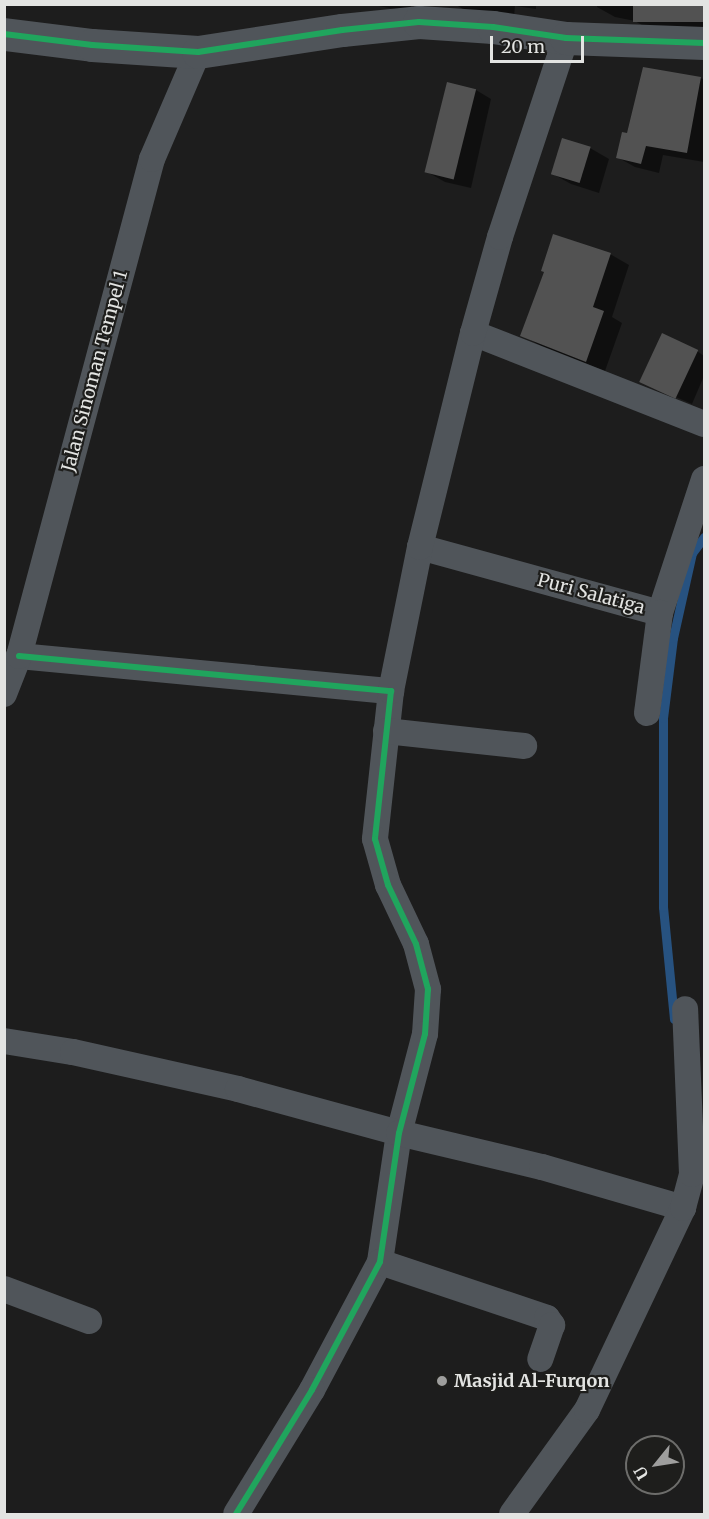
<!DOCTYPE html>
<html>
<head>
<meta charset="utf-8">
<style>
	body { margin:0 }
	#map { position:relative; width:709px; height:1519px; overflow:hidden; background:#1d1d1d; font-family:Merriweather,serif }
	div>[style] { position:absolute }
	.shadow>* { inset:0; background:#0007 }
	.stream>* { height:9px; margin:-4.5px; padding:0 4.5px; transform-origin:4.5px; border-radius:4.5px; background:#275280 }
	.building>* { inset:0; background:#525252; transform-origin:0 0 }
	.minor>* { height:26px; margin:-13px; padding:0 13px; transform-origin:13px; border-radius:13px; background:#50555a }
	.tertiary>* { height:33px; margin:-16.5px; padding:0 16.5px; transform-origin:16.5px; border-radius:16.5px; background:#50555a }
	.cycleway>* { height:6px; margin:-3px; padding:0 3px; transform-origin:3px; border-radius:3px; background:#20a55d }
	.dots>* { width:16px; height:16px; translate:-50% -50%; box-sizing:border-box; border:3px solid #1e1e1c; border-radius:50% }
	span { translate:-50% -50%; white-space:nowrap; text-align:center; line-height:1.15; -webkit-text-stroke:4.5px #1e1e1c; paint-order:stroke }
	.street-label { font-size:18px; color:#e3e4e2 }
	.poi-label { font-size:18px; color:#e3e4e2; font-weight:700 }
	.left { translate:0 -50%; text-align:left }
	.frame { position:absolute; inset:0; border:6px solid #e3e4e2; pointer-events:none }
	.north { position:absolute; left:625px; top:1435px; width:60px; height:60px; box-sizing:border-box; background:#1e1e1c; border:2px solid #6d6d6b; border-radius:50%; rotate:240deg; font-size:16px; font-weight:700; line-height:24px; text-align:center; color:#e3e4e2 }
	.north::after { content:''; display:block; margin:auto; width:21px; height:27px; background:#9e9e9d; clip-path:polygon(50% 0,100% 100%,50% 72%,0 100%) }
	.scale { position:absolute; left:490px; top:36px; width:94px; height:27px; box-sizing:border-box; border:3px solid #e3e4e2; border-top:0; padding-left:8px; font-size:18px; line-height:21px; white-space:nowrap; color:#e3e4e2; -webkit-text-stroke:4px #1e1e1c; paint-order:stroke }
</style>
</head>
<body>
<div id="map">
	<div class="shadow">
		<i style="clip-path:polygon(368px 4px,411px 4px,410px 12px)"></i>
		<i style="clip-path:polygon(536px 4px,536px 9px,515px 6px,514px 16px,470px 13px,456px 5px)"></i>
		<i style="clip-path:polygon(597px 4px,704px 4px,704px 34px,652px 31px,635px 21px,615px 17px,597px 7px)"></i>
		<i style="clip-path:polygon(644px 68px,704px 79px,704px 162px,663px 155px,659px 173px,635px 167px,617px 157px,628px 135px)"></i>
		<i style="clip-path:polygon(476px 90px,491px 99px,471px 188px,445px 182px,429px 173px)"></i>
		<i style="clip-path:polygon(590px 148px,609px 159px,599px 193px,571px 184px,553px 174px)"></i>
		<i style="clip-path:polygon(610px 254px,629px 265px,612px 317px,622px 323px,605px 371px,541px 346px,522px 335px,546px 271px)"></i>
		<i style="clip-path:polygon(697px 351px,704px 356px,704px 376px,692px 404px,641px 382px)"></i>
	</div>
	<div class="stream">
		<i style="left:674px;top:1019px;width:113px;rotate:-95.6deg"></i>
		<i style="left:663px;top:907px;width:189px;rotate:-90deg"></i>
		<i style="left:663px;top:718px;width:81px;rotate:-82.9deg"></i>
		<i style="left:673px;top:638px;width:87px;rotate:-77.4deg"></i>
		<i style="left:692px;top:553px;width:20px;rotate:-53deg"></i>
	</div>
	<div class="building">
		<i style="left:633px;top:4px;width:72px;height:18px"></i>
		<i style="clip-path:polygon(643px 67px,701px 77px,687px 153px,646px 146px,641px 164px,616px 158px,622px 132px,627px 133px)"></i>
		<i style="left:447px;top:82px;width:30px;height:93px;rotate:14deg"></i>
		<i style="left:562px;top:138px;width:30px;height:38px;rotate:17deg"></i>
		<i style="clip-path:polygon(553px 234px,611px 253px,593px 307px,604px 311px,586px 362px,520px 336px,544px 272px,541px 271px)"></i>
		<i style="left:662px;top:333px;width:40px;height:54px;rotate:25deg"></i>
	</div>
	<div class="minor">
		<i style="left:473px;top:333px;width:248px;rotate:21.5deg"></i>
		<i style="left:420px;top:547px;width:249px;rotate:15.4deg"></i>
		<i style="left:660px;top:613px;width:141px;rotate:-71.8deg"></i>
		<i style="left:19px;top:656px;width:374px;rotate:5.4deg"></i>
		<i style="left:391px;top:691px;width:149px;rotate:96.2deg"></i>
		<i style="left:375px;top:839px;width:48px;rotate:74.2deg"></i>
		<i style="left:388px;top:885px;width:65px;rotate:64.6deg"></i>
		<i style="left:416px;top:944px;width:47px;rotate:75.1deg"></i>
		<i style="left:428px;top:989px;width:45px;rotate:93.8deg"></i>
		<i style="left:425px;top:1034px;width:102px;rotate:104.7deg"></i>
		<i style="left:399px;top:1133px;width:130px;rotate:98.4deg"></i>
		<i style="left:380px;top:1262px;width:145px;rotate:118deg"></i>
		<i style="left:312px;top:1390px;width:145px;rotate:121.5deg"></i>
		<i style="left:391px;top:691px;width:147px;rotate:-78.6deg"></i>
		<i style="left:420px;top:547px;width:220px;rotate:-76.1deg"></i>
		<i style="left:473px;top:333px;width:100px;rotate:-74.3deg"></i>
		<i style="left:500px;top:237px;width:210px;rotate:-71.7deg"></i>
		<i style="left:4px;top:694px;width:41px;rotate:-68.5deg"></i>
		<i style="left:19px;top:656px;width:514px;rotate:-75.02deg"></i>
		<i style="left:152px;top:159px;width:116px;rotate:-66.7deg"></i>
		<i style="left:647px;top:713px;width:101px;rotate:-82.6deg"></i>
		<i style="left:386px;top:731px;width:139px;rotate:6.2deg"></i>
		<i style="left:4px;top:1041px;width:70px;rotate:9.1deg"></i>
		<i style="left:73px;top:1052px;width:169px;rotate:12.6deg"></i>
		<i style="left:238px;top:1089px;width:167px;rotate:15.3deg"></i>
		<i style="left:399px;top:1133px;width:147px;rotate:13.4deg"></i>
		<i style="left:542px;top:1167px;width:147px;rotate:16.2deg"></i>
		<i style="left:380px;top:1262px;width:176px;rotate:18.5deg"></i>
		<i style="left:547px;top:1318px;width:9px;rotate:54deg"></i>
		<i style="left:552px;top:1325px;width:36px;rotate:109deg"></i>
		<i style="left:4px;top:1289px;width:91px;rotate:20.6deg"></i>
		<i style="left:512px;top:1514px;width:128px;rotate:-54.2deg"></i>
		<i style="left:587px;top:1410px;width:224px;rotate:-64.6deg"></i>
		<i style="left:683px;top:1208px;width:35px;rotate:-75deg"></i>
		<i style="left:692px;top:1174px;width:165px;rotate:-92.4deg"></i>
	</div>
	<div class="tertiary">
		<i style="left:4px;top:34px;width:89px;rotate:7.1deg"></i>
		<i style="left:92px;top:45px;width:106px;rotate:3.8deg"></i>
		<i style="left:198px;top:52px;width:146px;rotate:-8.7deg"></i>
		<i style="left:342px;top:30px;width:77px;rotate:-5.9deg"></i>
		<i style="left:419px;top:22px;width:74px;rotate:3.9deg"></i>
		<i style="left:493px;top:27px;width:74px;rotate:8.6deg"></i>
		<i style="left:566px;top:38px;width:138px;rotate:2.1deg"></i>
	</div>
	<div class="cycleway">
		<i style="left:4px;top:34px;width:89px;rotate:7.1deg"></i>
		<i style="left:92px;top:45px;width:106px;rotate:3.8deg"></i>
		<i style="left:198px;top:52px;width:146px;rotate:-8.7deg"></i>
		<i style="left:342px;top:30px;width:77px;rotate:-5.9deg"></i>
		<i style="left:419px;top:22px;width:74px;rotate:3.9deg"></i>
		<i style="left:493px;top:27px;width:74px;rotate:8.6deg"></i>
		<i style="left:566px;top:38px;width:138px;rotate:2.1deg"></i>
		<i style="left:19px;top:656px;width:374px;rotate:5.4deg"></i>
		<i style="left:391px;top:691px;width:149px;rotate:96.2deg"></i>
		<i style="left:375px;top:839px;width:48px;rotate:74.2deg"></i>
		<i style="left:388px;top:885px;width:65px;rotate:64.6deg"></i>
		<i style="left:416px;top:944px;width:47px;rotate:75.1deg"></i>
		<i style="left:428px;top:989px;width:45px;rotate:93.8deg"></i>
		<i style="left:425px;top:1034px;width:102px;rotate:104.7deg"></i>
		<i style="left:399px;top:1133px;width:130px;rotate:98.4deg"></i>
		<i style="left:380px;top:1262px;width:145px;rotate:118deg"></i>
		<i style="left:312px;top:1390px;width:145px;rotate:121.5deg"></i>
	</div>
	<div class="dots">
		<i style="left:442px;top:1381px;background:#9e9e9d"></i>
	</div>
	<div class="street-label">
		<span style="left:95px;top:371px;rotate:-75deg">Jalan Sinoman Tempel 1</span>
		<span style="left:591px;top:594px;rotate:15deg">Puri Salatiga</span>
	</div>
	<div class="poi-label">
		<span class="left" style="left:454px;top:1381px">Masjid Al-Furqon</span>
	</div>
	<div class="frame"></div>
	<div class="north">U</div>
	<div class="scale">20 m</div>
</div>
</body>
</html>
